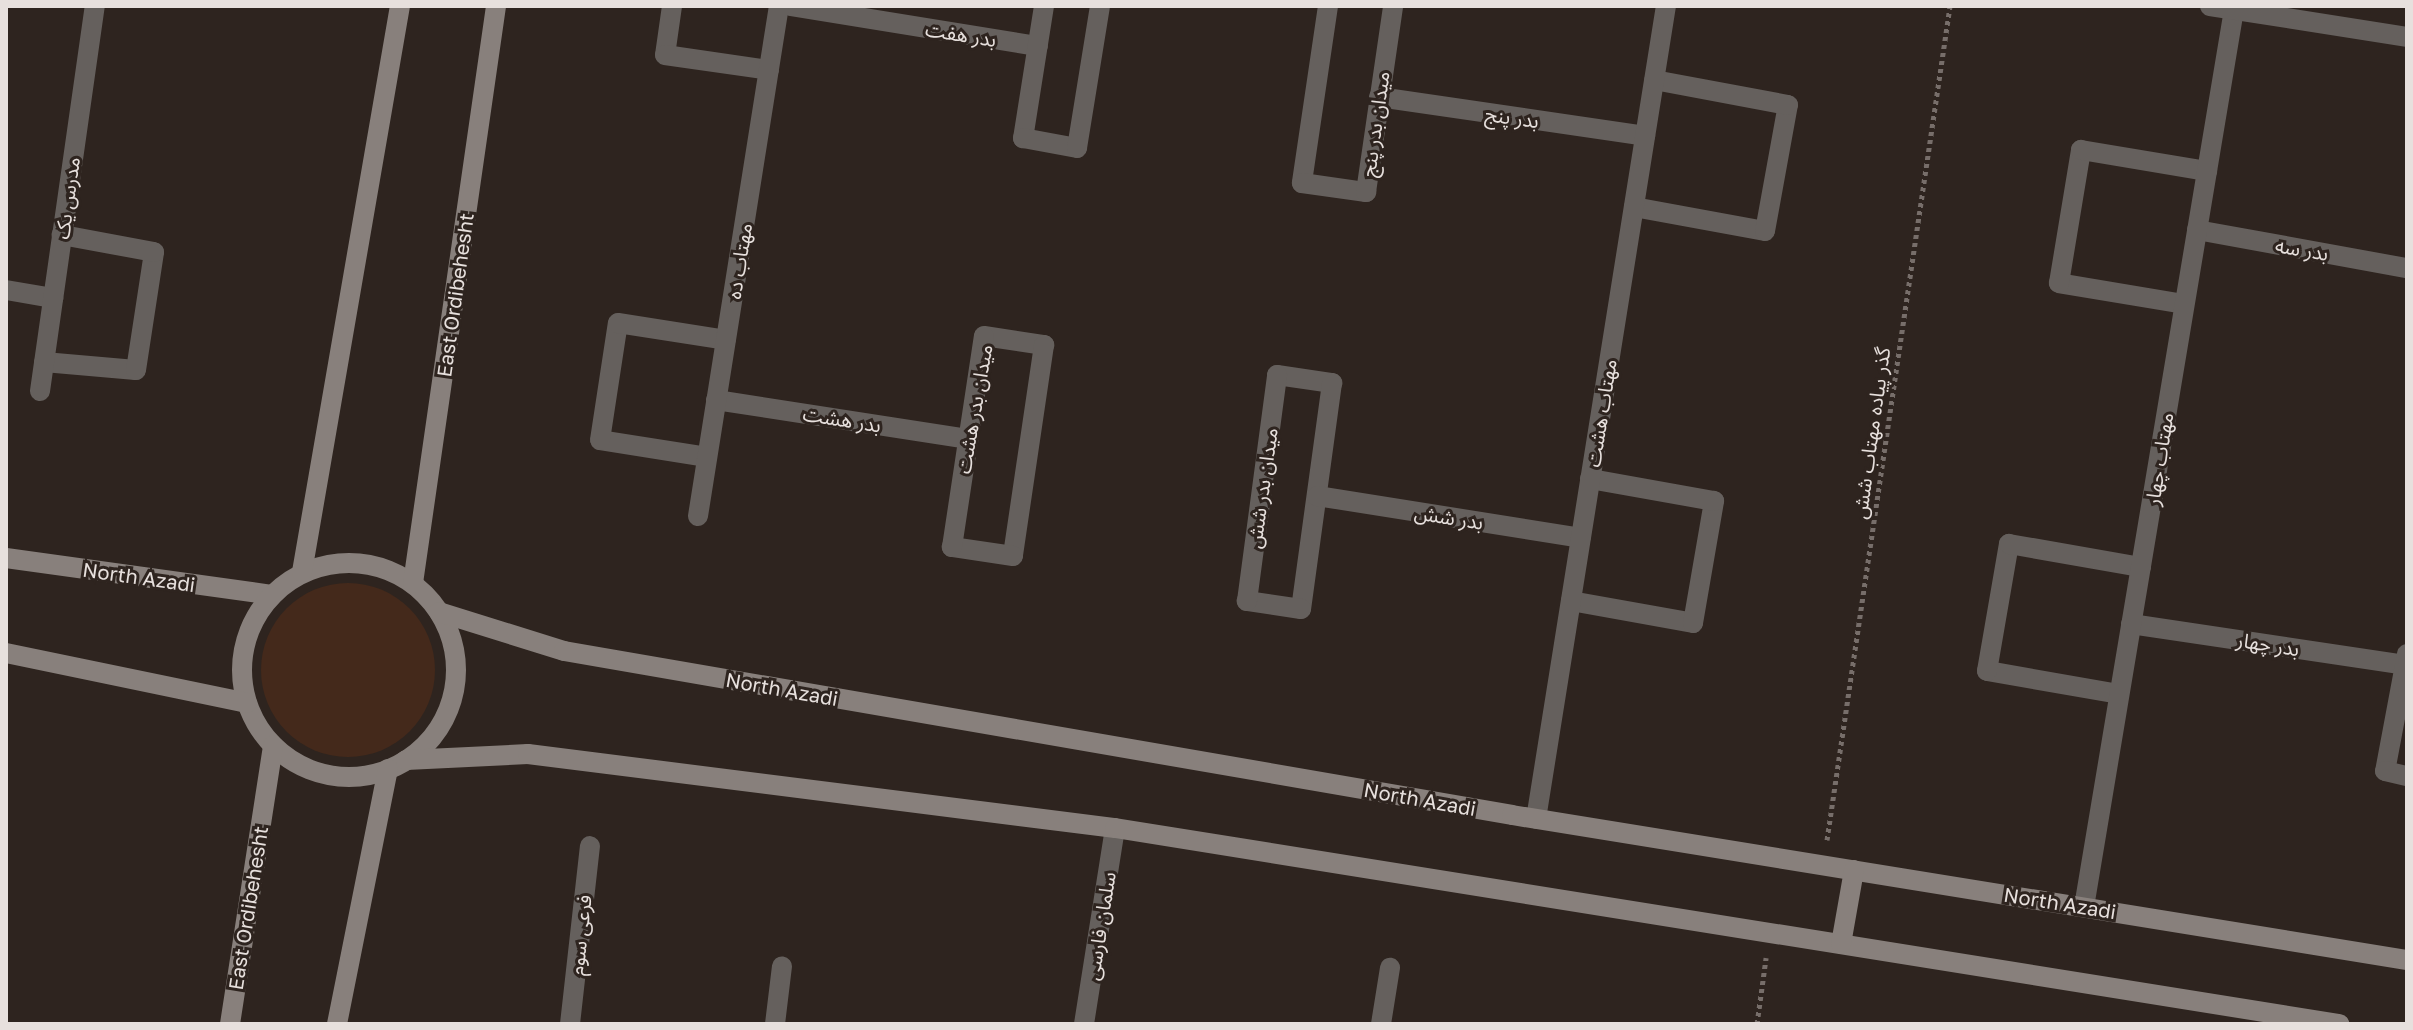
<!DOCTYPE html>
<html>
<head>
<meta charset="utf-8">
<style>
	body { margin:0 }
	#map { position:relative; width:2413px; height:1030px; overflow:hidden; background:#2e241f; font-family:"Golos Text","Noto Sans Arabic",sans-serif }
	div>[style] { position:absolute }
	.green>* { inset:0; background:#44291b }
	.round { border-radius:50% }
	.path>* { height:5px; margin-top:-2.5px; transform-origin:0; background:repeating-linear-gradient(90deg,#776e6a 0 4px,transparent 0 8px) }
	.minor>* { height:20px; margin:-10px; padding:0 10px; transform-origin:10px; border-radius:10px; background:#65605d }
	.tertiary>* { height:20px; margin:-10px; padding:0 10px; transform-origin:10px; border-radius:10px; background:#65605d }
	.secondary>* { height:20px; margin:-10px; padding:0 10px; transform-origin:10px; border-radius:10px; background:#88807c }
	.secondary>.ring { margin:-10px; padding:0; box-sizing:content-box; background:none; border:20px solid #88807c; border-radius:50% }
	span { translate:-50% -50%; white-space:nowrap; text-align:center; line-height:1.15; -webkit-text-stroke:6px #2e241f; paint-order:stroke }
	.street-label { font-size:20px; color:#e7e0dd }
	.frame { position:absolute; inset:0; border:8px solid #e7e0dd; pointer-events:none }
</style>
</head>
<body>
<div id="map">
	<div class="green">
		<i class="round" style="left:261px;top:583px;width:174px;height:174px"></i>
	</div>
	<div class="path">
		<i style="left:1827px;top:840px;width:843px;rotate:-81.61deg"></i>
		<i style="left:1757px;top:1024px;width:67px;rotate:-82.2deg"></i>
	</div>
	<div class="minor">
		<i style="left:672px;top:6px;width:49px;rotate:98.1deg"></i>
		<i style="left:665px;top:55px;width:105px;rotate:8.2deg"></i>
		<i style="left:790px;top:6px;width:251px;rotate:9.2deg"></i>
		<i style="left:1044px;top:6px;width:134px;rotate:99deg"></i>
		<i style="left:1023px;top:138px;width:55px;rotate:10.5deg"></i>
		<i style="left:1077px;top:148px;width:144px;rotate:-80.8deg"></i>
		<i style="left:1328px;top:6px;width:179px;rotate:98.4deg"></i>
		<i style="left:1302px;top:183px;width:65px;rotate:8deg"></i>
		<i style="left:1366px;top:192px;width:188px;rotate:-81.7deg"></i>
		<i style="left:1379px;top:97px;width:269px;rotate:8.3deg"></i>
		<i style="left:1634px;top:207px;width:133px;rotate:10.4deg"></i>
		<i style="left:1765px;top:231px;width:128px;rotate:-79.7deg"></i>
		<i style="left:1788px;top:105px;width:136px;rotate:-169.4deg"></i>
		<i style="left:2197px;top:230px;width:213px;rotate:10.3deg"></i>
		<i style="left:6px;top:290px;width:48px;rotate:9.7deg"></i>
		<i style="left:2184px;top:304px;width:127px;rotate:-170.5deg"></i>
		<i style="left:2059px;top:283px;width:135px;rotate:-80.6deg"></i>
		<i style="left:2081px;top:150px;width:128px;rotate:9.5deg"></i>
		<i style="left:984px;top:336px;width:61px;rotate:8.5deg"></i>
		<i style="left:1044px;top:345px;width:213px;rotate:98.4deg"></i>
		<i style="left:1013px;top:556px;width:62px;rotate:-171.6deg"></i>
		<i style="left:952px;top:547px;width:213px;rotate:-81.4deg"></i>
		<i style="left:44px;top:362px;width:92px;rotate:5deg"></i>
		<i style="left:136px;top:370px;width:119px;rotate:-81.3deg"></i>
		<i style="left:154px;top:252px;width:94px;rotate:-169.5deg"></i>
		<i style="left:1277px;top:375px;width:56px;rotate:8.3deg"></i>
		<i style="left:1332px;top:383px;width:228px;rotate:97.8deg"></i>
		<i style="left:1301px;top:609px;width:55px;rotate:-171.6deg"></i>
		<i style="left:1247px;top:601px;width:228px;rotate:-82.4deg"></i>
		<i style="left:40px;top:391px;width:389px;rotate:-81.9deg"></i>
		<i style="left:716px;top:400px;width:256px;rotate:8.8deg"></i>
		<i style="left:707px;top:457px;width:108px;rotate:-171deg"></i>
		<i style="left:600px;top:440px;width:118px;rotate:-81.3deg"></i>
		<i style="left:618px;top:323px;width:109px;rotate:8.9deg"></i>
		<i style="left:1317px;top:496px;width:267px;rotate:9deg"></i>
		<i style="left:698px;top:516px;width:516px;rotate:-80.98deg"></i>
		<i style="left:1571px;top:601px;width:124px;rotate:10.2deg"></i>
		<i style="left:1693px;top:623px;width:124px;rotate:-80.2deg"></i>
		<i style="left:1714px;top:501px;width:126px;rotate:-169.9deg"></i>
		<i style="left:2131px;top:624px;width:277px;rotate:8.5deg"></i>
		<i style="left:2407px;top:654px;width:119px;rotate:100.6deg"></i>
		<i style="left:2385px;top:771px;width:23px;rotate:13deg"></i>
		<i style="left:2119px;top:694px;width:134px;rotate:-170.1deg"></i>
		<i style="left:1987px;top:671px;width:129px;rotate:-80.2deg"></i>
		<i style="left:2009px;top:544px;width:134px;rotate:9.9deg"></i>
		<i style="left:1536px;top:819px;width:823px;rotate:-80.92deg"></i>
		<i style="left:2084px;top:907px;width:909px;rotate:-80.51deg"></i>
		<i style="left:570px;top:1024px;width:179px;rotate:-83.6deg"></i>
		<i style="left:775px;top:1024px;width:58px;rotate:-83.1deg"></i>
		<i style="left:1084px;top:1024px;width:198px;rotate:-81deg"></i>
		<i style="left:1381px;top:1024px;width:57px;rotate:-80.9deg"></i>
	</div>
	<div class="tertiary">
		<i style="left:2210px;top:6px;width:199px;rotate:8.9deg"></i>
	</div>
	<div class="secondary">
		<i style="left:6px;top:558px;width:268px;rotate:7.9deg"></i>
		<i class="ring" style="left:242px;top:563px;width:194px;height:194px"></i>
		<i style="left:302px;top:572px;width:574px;rotate:-80.18deg"></i>
		<i style="left:413px;top:583px;width:583px;rotate:-81.81deg"></i>
		<i style="left:439px;top:612px;width:131px;rotate:17.3deg"></i>
		<i style="left:564px;top:651px;width:962px;rotate:9.81deg"></i>
		<i style="left:1512px;top:815px;width:907px;rotate:9.2deg"></i>
		<i style="left:6px;top:653px;width:246px;rotate:11.7deg"></i>
		<i style="left:406px;top:760px;width:122px;rotate:-2.8deg"></i>
		<i style="left:528px;top:754px;width:592px;rotate:7.19deg"></i>
		<i style="left:1115px;top:828px;width:1240px;rotate:9.1deg"></i>
		<i style="left:1841px;top:944px;width:75px;rotate:-80deg"></i>
		<i style="left:230px;top:1024px;width:282px;rotate:-81.2deg"></i>
		<i style="left:337px;top:1024px;width:260px;rotate:-78.7deg"></i>
	</div>
	<div class="street-label">
		<span style="left:961px;top:34px;rotate:9deg">بدر هفت</span>
		<span style="left:1512px;top:117px;rotate:8deg">بدر پنج</span>
		<span style="left:1375px;top:124px;rotate:-82deg">میدان بدر پنج</span>
		<span style="left:67px;top:198px;rotate:-82deg">مدرس یک</span>
		<span style="left:2302px;top:249px;rotate:10deg">بدر سه</span>
		<span style="left:739px;top:261px;rotate:-81deg">مهتاب ده</span>
		<span style="left:455px;top:295px;rotate:-82deg">East Ordibehesht</span>
		<span style="left:974px;top:409px;rotate:-80deg">میدان بدر هشت</span>
		<span style="left:1601px;top:413px;rotate:-81deg">مهتاب هشت</span>
		<span style="left:842px;top:419px;rotate:9deg">بدر هشت</span>
		<span style="left:1871px;top:433px;rotate:-82deg">گذر پیاده مهتاب شش</span>
		<span style="left:2159px;top:459px;rotate:-81deg">مهتاب چهار</span>
		<span style="left:1262px;top:488px;rotate:-82deg">میدان بدر شش</span>
		<span style="left:1449px;top:517px;rotate:9deg">بدر شش</span>
		<span style="left:139px;top:577px;rotate:8deg">North Azadi</span>
		<span style="left:2268px;top:644px;rotate:9deg">بدر چهار</span>
		<span style="left:782px;top:689px;rotate:10deg">North Azadi</span>
		<span style="left:1420px;top:799px;rotate:10deg">North Azadi</span>
		<span style="left:2060px;top:903px;rotate:9deg">North Azadi</span>
		<span style="left:248px;top:908px;rotate:-81deg">East Ordibehesht</span>
		<span style="left:1100px;top:926px;rotate:-81deg">سلمان فارسی</span>
		<span style="left:580px;top:935px;rotate:-84deg">فرعی سوم</span>
	</div>
	<div class="frame"></div>
</div>
</body>
</html>
